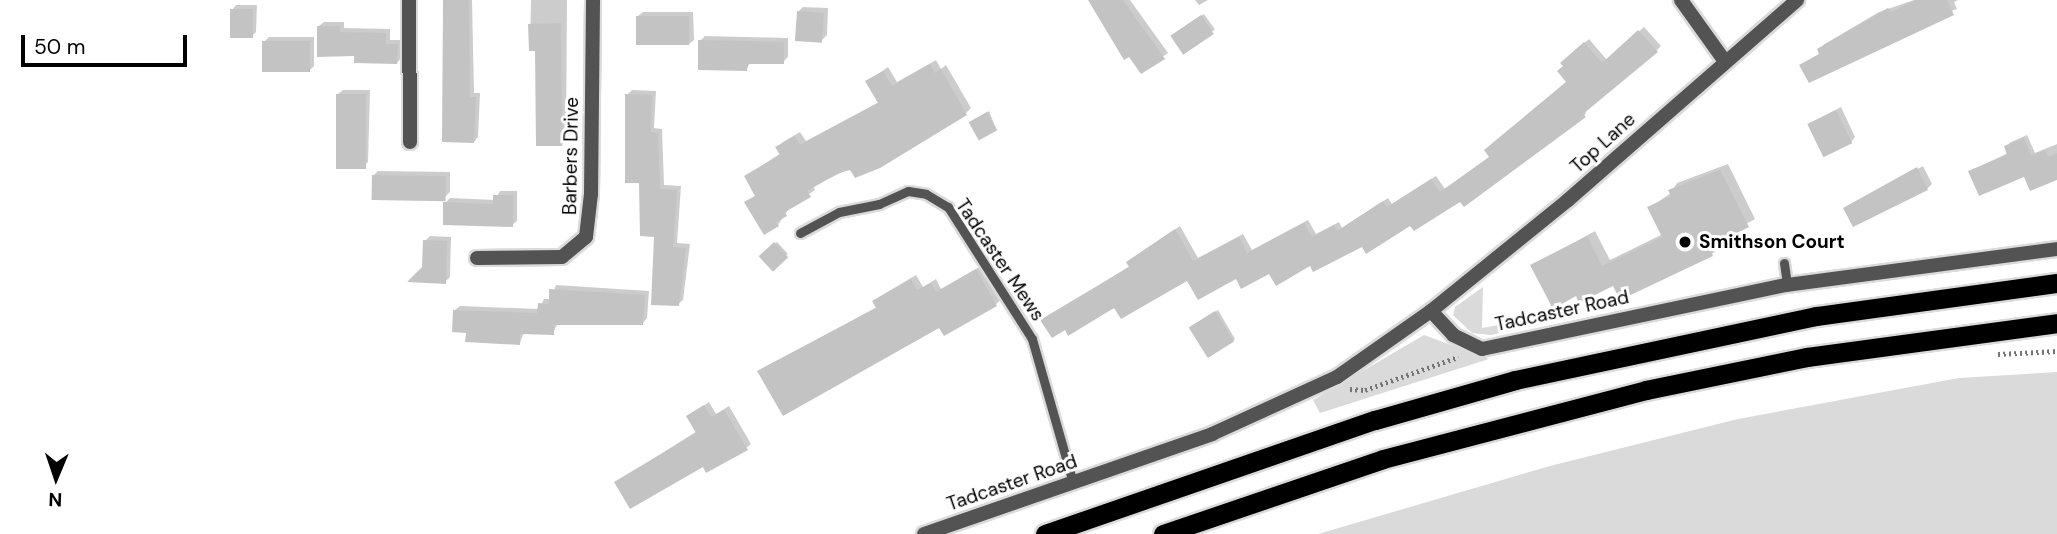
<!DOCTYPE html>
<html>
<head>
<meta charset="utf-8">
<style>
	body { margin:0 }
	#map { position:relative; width:2057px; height:534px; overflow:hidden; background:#fff; font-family:"DM Sans",sans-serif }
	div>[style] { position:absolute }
	.green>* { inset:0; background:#dadada }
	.shadow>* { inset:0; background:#0003; transform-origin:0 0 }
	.building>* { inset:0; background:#c3c3c3; transform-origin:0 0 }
	.path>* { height:4.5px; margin-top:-2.25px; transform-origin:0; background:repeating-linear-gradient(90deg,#757575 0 2px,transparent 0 5.5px) }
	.roads { filter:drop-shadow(2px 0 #dbdbdb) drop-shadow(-2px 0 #dbdbdb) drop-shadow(0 2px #dbdbdb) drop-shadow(0 -2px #dbdbdb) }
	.service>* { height:9px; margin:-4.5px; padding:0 4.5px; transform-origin:4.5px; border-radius:4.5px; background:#535353 }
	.minor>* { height:14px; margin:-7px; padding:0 7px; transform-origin:7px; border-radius:7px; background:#535353 }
	.tertiary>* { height:14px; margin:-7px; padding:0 7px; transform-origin:7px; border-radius:7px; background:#535353 }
	.trunk>* { height:19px; margin:-9.5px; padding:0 9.5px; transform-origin:9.5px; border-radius:9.5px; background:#000 }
	.dots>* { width:19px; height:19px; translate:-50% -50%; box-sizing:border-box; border:4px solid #fff; border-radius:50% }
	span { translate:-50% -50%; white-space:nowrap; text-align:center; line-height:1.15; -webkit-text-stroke:6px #fff; paint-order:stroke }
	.street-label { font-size:19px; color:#000 }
	.poi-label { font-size:19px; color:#000; font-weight:700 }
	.left { translate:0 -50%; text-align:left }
	.north { position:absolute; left:21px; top:443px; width:70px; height:70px; -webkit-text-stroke:5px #fff; paint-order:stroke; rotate:182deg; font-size:19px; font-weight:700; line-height:28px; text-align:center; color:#000 }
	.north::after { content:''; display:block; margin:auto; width:24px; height:32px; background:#000; clip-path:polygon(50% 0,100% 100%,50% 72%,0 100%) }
	.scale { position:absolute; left:21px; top:35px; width:166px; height:32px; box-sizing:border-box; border:4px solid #000; border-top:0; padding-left:9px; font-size:21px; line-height:24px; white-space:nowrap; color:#000; -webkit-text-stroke:5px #fff; paint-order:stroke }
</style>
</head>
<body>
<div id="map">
	<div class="green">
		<i style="clip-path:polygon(1483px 287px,1482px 328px,1543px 317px,1537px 325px,1491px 335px,1472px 333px,1453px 315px,1455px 307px)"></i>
		<i style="clip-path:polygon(1424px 335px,1489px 359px,1320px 413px,1313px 400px)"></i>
		<i style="clip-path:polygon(2057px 372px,2057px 534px,1318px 534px,1550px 466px,1738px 419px,1959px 378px)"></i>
	</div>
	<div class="shadow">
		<i style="clip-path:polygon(445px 0,472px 0,474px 93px,480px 93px,478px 137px,474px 142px)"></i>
		<i style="clip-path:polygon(531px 0,567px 0,566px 140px,562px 145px,537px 49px,530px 49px)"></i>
		<i style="clip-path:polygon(1090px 0,1130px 0,1168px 53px,1141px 72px)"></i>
		<i style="clip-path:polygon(1195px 0,1208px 0,1199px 5px)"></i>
		<i style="clip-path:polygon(1914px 0,1958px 0,1954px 2px,1957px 9px,1801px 65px,1821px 53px,1823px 45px,1879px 12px)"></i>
		<i style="clip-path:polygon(236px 5px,257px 5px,256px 32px,252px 36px,232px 10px)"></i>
		<i style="clip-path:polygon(803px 7px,828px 8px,827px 35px,822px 40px,798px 12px)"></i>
		<i style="clip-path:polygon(643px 12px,693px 12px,694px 40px,689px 44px,638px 16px)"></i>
		<i style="left:1204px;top:14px;width:19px;height:36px;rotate:55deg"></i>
		<i style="clip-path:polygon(324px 22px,344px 22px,344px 28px,390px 29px,390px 40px,402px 40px,401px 58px,397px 63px,356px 54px,319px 26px)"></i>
		<i style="clip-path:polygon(1644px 27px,1661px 46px,1657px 50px,1587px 108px,1585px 115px,1464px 204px,1461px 199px,1311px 264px,1237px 277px,1187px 279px,1065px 328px,1043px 320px,1130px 266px,1133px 258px,1180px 226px,1198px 258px,1243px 234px,1252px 250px,1308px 220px,1316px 234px,1339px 222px,1342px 228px,1388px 198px,1392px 204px,1436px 176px,1445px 189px,1491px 157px,1568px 81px,1567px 58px,1589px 39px,1607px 60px)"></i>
		<i style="clip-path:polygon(705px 36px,788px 38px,788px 57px,783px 62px,751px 62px,746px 69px,700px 41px)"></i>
		<i style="clip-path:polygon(269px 37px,314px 37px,314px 66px,309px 71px,264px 42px)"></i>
		<i style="clip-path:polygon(936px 60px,941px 69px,946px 65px,971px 108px,966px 113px,813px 186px,815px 190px,790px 207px,778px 225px,747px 202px,756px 195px,746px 176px,781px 153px,778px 148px,783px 142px,800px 132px,806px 141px,879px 102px,867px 82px,888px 67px,897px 82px)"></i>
		<i style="clip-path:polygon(343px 90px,370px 90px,368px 162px,363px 167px,338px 94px)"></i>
		<i style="clip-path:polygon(632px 90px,656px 91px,654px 128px,662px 129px,664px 185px,681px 186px,677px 243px,690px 244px,683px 300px,678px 304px,640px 181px,627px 95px)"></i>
		<i style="clip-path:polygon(1841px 107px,1855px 137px,1851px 142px,1809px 124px)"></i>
		<i style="clip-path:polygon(989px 111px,996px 129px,973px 120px)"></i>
		<i style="clip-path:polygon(2027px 135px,2035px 153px,2057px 144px,2057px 180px,1970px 171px,2008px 153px,2009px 143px)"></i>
		<i style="clip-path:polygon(1728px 164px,1755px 219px,1716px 241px,1719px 247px,1712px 254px,1577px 293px,1532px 266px,1595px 231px,1610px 260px,1663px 234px,1649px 208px,1671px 193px,1677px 183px)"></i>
		<i style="clip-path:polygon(1923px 166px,1932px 184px,1927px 189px,1848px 207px)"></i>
		<i style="clip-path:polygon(378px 171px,450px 172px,450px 192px,445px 197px,373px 176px)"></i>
		<i style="clip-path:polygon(500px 191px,517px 191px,517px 221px,512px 225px,445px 203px,450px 198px,495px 200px)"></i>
		<i style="clip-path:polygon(430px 236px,451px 237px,450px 277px,445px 282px,424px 268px,425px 241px)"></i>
		<i style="left:777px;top:242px;width:16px;height:21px;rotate:47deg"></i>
		<i style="clip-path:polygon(981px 266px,1001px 300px,996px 304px,940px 326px,759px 371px,877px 307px,874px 301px,879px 297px,916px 275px,923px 287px,936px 279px,941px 289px)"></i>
		<i style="clip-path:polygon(556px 285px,649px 291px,647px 318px,643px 323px,558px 323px,553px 333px,524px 332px,520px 343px,467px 331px,455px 310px,460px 306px,539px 309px,544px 299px,551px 299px)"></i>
		<i style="clip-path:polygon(1218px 310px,1235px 339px,1233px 341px,1193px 325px)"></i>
		<i style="clip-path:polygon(709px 402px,716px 414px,729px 406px,751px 444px,746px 448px,703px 465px,617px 482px,697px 431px,688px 416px)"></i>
	</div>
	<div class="building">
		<i style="clip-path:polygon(443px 0,469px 0,470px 97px,476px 97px,474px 143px,442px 142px)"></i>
		<i style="clip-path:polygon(1088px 0,1123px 0,1165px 59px,1141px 74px,1129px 57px,1124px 60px)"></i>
		<i style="clip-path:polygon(1916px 0,1947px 0,1954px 15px,1809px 83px,1799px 65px,1819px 54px,1817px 49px,1888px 8px,1891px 12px)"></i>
		<i style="left:230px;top:9px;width:23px;height:29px"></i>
		<i style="left:797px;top:11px;width:27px;height:30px;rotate:4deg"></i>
		<i style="left:1201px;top:15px;width:23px;height:37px;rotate:56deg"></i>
		<i style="left:636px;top:16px;width:53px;height:29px"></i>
		<i style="clip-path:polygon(561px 23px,562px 146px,536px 146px,535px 51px,529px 51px,528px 24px)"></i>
		<i style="clip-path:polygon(317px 26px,340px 26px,340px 32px,386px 33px,386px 44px,398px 44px,397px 64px,354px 63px,354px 56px,317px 57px)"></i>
		<i style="clip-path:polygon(1638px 30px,1658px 52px,1583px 114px,1586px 117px,1464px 207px,1460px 202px,1414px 231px,1410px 226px,1366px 254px,1362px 247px,1313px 272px,1310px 266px,1276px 286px,1269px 274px,1241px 289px,1236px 279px,1198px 300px,1187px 281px,1121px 319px,1114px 308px,1068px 336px,1065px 330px,1052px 338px,1040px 320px,1129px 267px,1126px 262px,1175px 229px,1193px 261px,1239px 237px,1247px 253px,1304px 223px,1312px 237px,1334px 225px,1337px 231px,1383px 201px,1387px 207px,1431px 179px,1440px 192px,1489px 157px,1484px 150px,1566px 82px,1557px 71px,1563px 66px,1560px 63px,1584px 42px,1602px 63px)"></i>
		<i style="clip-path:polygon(698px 40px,784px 42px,784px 64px,748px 64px,747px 71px,698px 70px)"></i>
		<i style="left:262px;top:41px;width:48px;height:31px"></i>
		<i style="clip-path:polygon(930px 64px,935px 73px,941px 69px,967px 115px,880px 168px,855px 178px,850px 170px,839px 173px,807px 191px,811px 197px,785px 212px,787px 216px,776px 222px,779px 226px,764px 235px,744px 202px,755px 196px,744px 176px,780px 155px,775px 147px,795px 136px,800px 145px,878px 103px,865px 81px,883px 71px,892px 86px)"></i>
		<i style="left:336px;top:94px;width:30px;height:75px"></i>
		<i style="clip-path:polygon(625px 94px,652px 95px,651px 132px,658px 133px,660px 189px,677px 190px,673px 247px,686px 248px,679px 306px,651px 305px,654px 237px,640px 236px,639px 183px,625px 183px)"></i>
		<i style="left:1836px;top:110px;width:37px;height:32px;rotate:64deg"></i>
		<i style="left:987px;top:112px;width:21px;height:21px;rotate:61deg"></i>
		<i style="clip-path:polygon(2024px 138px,2031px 156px,2045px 150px,2048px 157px,2057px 153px,2057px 180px,2030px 191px,2024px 177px,1979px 196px,1968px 171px,2007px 155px,2004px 146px)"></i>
		<i style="clip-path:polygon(1917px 167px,1928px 190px,1853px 227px,1843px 208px)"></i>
		<i style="clip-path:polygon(1720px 170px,1749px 227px,1709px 247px,1713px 256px,1620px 300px,1613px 286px,1579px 303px,1576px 296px,1553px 309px,1530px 265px,1587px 236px,1602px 266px,1662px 237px,1647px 207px,1671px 196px,1668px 190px)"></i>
		<i style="left:372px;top:175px;width:74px;height:25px;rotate:1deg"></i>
		<i style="clip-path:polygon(493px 195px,513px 195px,513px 227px,443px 225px,443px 202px,493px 204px)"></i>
		<i style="clip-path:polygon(423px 240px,447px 241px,446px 284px,407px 282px,422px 267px)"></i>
		<i style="left:774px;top:242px;width:21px;height:21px;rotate:47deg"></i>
		<i style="clip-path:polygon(976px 269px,997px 306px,944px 336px,939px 328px,783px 416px,757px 371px,876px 308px,872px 301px,911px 279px,917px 290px,931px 283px,936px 292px)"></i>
		<i style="clip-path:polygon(549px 289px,645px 295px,643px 325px,554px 325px,554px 335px,520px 334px,520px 345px,465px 342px,466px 333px,452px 332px,453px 310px,537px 313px,538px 303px,549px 304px)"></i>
		<i style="left:1215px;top:311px;width:36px;height:31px;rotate:58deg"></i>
		<i style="clip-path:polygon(704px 405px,711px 417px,724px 410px,748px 450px,706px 473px,703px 467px,630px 509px,614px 482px,696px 433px,686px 416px)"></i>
	</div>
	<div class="path">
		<i style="left:1998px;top:354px;width:59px;rotate:-2.9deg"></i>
		<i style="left:1350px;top:389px;width:15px;rotate:4deg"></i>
		<i style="left:1365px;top:390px;width:99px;rotate:-19.5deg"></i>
	</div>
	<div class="roads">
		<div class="service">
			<i style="left:800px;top:233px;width:44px;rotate:-28.3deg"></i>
			<i style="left:839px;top:212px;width:41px;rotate:-11.3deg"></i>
			<i style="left:879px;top:204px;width:32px;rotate:-24deg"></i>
			<i style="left:908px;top:191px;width:18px;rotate:9deg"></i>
			<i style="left:926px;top:194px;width:26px;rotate:31deg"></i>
			<i style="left:948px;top:207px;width:156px;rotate:57.5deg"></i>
			<i style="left:1032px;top:339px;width:150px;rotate:74.1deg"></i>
			<i style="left:1784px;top:263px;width:22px;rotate:82deg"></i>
		</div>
		<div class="minor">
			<i style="left:409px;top:0;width:142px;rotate:89.6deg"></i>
			<i style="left:1681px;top:0;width:74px;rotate:54.4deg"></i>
			<i style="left:477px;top:258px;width:85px;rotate:-0.7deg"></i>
			<i style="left:562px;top:257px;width:31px;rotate:-40deg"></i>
			<i style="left:586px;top:237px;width:43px;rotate:-83.4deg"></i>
			<i style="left:591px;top:194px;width:194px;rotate:-89.4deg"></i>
			<i style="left:1431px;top:311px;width:33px;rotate:47deg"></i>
			<i style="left:1453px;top:335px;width:32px;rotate:26deg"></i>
			<i style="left:1482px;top:349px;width:312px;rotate:-11.9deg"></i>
			<i style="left:1787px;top:285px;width:272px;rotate:-7.6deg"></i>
		</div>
		<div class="tertiary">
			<i style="left:924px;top:534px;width:305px;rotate:-19.1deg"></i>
			<i style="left:1212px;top:434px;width:137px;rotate:-24.5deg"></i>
			<i style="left:1337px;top:377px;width:115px;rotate:-35.1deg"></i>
			<i style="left:1431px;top:311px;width:176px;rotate:-39deg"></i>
			<i style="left:1568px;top:200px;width:304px;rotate:-41.1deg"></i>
		</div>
		<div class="trunk">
			<i style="left:1045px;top:534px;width:349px;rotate:-19.1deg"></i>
			<i style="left:1375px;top:420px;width:146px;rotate:-15.9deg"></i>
			<i style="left:1515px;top:380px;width:308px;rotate:-12deg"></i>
			<i style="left:1816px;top:316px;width:243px;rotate:-7.8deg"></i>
			<i style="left:1163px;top:534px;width:232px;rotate:-18.8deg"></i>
			<i style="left:1383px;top:459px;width:272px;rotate:-14.7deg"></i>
			<i style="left:1646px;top:390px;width:164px;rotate:-11.6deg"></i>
			<i style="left:1807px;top:357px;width:252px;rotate:-7.7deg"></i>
		</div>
	</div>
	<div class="dots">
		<i style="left:1685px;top:242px;background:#000"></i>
	</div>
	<div class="street-label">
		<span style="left:1603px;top:143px;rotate:-42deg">Top Lane</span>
		<span style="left:571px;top:156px;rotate:-89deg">Barbers Drive</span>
		<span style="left:1000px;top:260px;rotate:56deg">Tadcaster Mews</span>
		<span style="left:1562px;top:311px;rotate:-12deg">Tadcaster Road</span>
		<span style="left:1012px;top:483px;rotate:-19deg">Tadcaster Road</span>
	</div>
	<div class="poi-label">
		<span class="left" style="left:1699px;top:242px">Smithson Court</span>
	</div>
	<div class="north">N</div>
	<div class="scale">50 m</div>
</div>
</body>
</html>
